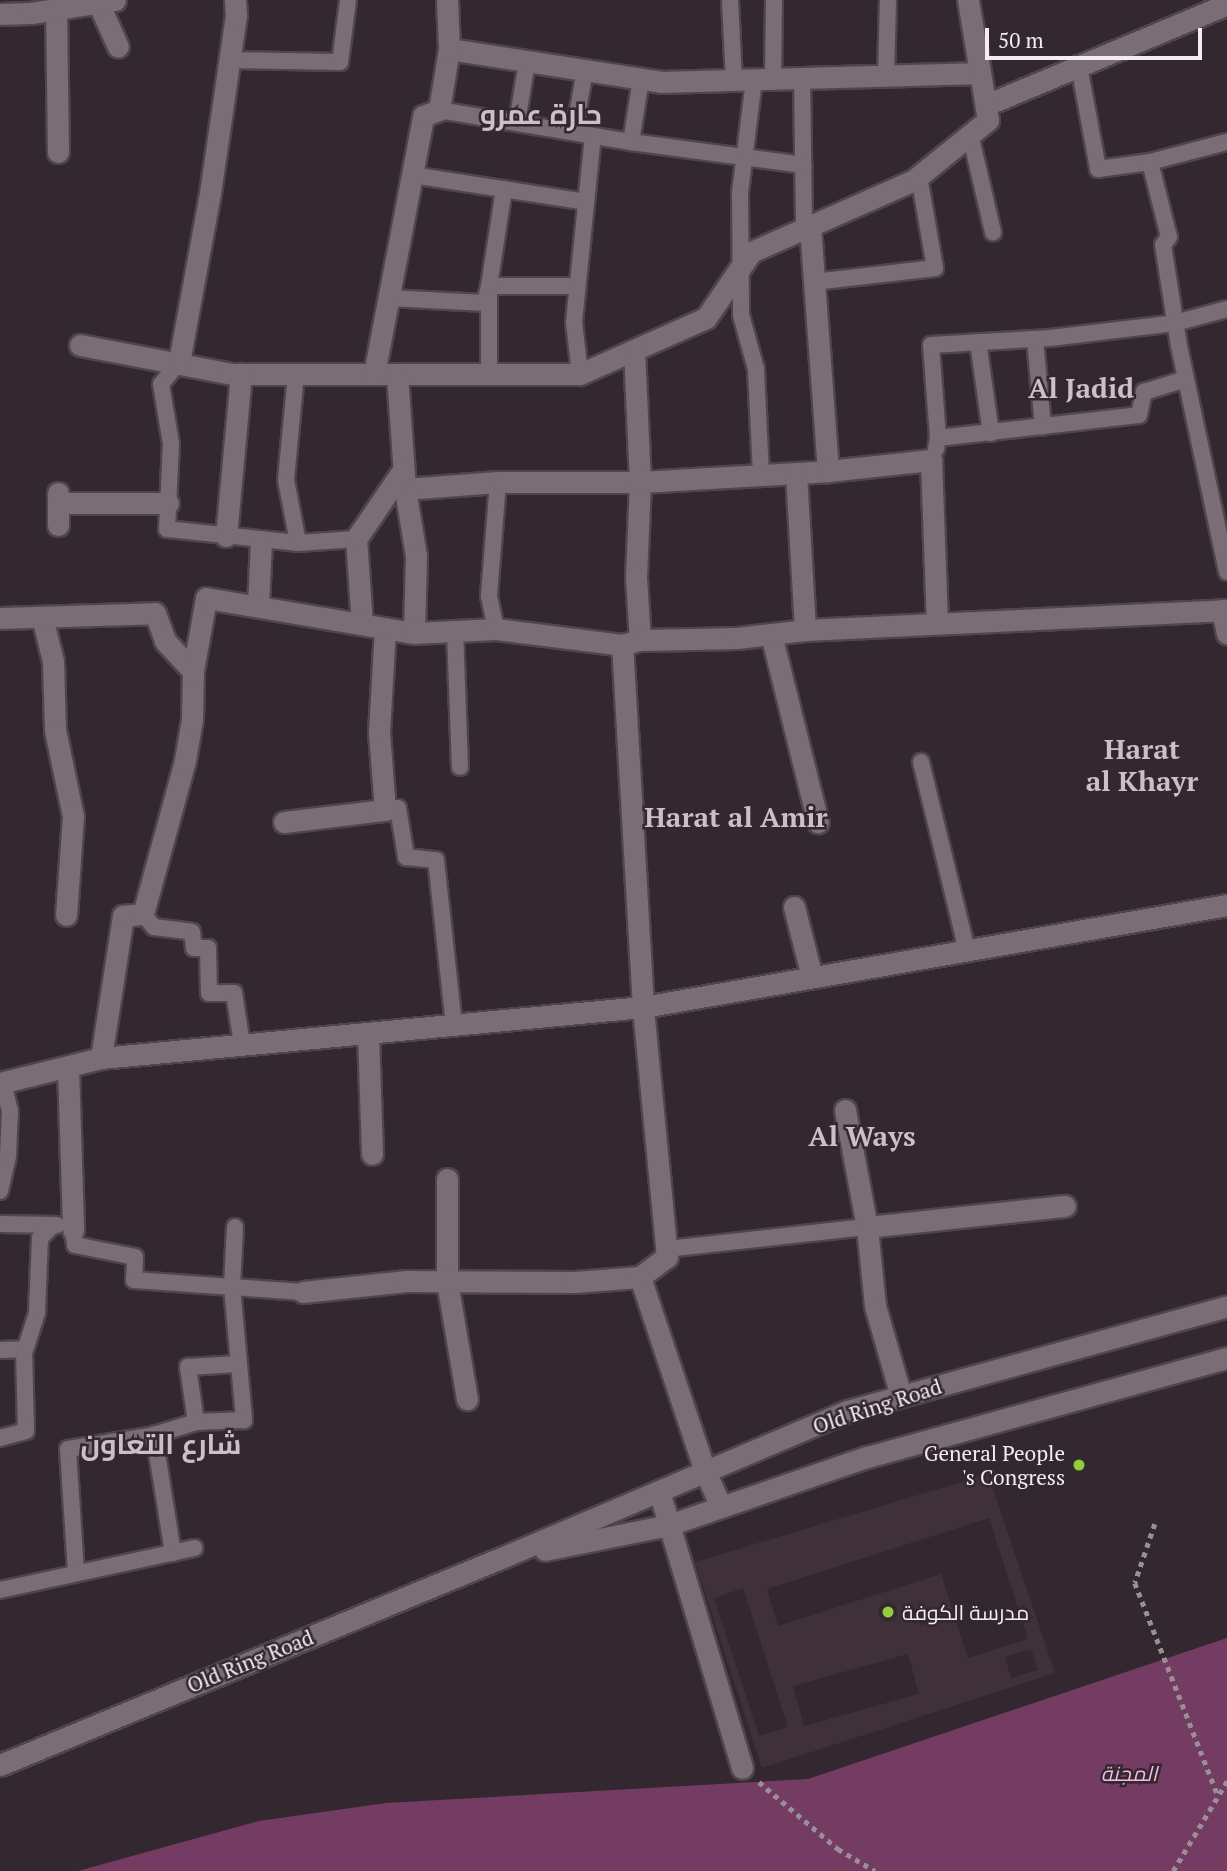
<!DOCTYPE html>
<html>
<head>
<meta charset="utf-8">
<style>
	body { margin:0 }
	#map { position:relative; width:1227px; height:1871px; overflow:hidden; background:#33282f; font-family:"PT Serif",Cairo,serif }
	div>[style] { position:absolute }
	.built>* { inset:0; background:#40303a }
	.green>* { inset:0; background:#743c63 }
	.path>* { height:4.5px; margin-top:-2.25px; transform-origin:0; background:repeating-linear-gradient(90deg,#999095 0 5px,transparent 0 10px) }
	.roads { filter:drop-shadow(2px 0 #4e464b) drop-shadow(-2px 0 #4e464b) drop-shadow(0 2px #4e464b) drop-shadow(0 -2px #4e464b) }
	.service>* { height:16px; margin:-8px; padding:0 8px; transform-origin:8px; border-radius:8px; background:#7a6d75 }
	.minor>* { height:21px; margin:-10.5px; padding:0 10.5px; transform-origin:10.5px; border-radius:10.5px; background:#7a6d75 }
	.tertiary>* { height:21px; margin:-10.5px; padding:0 10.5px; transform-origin:10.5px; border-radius:10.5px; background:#7a6d75 }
	.dots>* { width:19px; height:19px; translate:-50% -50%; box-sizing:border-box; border:4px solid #33282f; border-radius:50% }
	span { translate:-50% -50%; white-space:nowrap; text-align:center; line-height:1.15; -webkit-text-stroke:5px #33282f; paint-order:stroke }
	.street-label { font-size:21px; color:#f3ecf0 }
	.poi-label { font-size:21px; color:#f3ecf0 }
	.right { translate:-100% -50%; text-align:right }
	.left { translate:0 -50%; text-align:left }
	.park-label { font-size:21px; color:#f5bae1; font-style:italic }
	.district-label { font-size:28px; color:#cdbfc8; font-weight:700 }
	.scale { position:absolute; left:985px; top:28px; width:217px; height:32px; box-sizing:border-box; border:4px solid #f3ecf0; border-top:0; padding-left:9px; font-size:21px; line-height:24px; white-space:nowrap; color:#f3ecf0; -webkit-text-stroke:5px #33282f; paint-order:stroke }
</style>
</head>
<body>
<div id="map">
	<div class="built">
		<i style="clip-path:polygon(evenodd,988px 1474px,1055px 1673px,762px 1768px,695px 1562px,988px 1474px,989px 1518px,1028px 1639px,968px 1658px,941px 1574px,778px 1626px,767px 1589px,989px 1518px,988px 1474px,743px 1588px,788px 1727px,759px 1736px,714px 1598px,743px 1588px,988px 1474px,1031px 1649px,1038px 1670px,1011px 1678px,1005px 1657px,1031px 1649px,988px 1474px,908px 1654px,919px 1694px,804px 1726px,793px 1686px,908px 1654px)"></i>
	</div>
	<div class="green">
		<i style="clip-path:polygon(1227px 1638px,1227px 1871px,78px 1871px,259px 1821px,386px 1803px,808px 1779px)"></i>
	</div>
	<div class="path">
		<i style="left:1155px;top:1524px;width:62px;rotate:108.7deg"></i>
		<i style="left:1135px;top:1583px;width:229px;rotate:68.7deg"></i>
		<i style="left:759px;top:1782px;width:104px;rotate:40.3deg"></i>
		<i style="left:838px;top:1849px;width:43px;rotate:30.7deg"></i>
		<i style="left:1173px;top:1871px;width:105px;rotate:-59deg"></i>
	</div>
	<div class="roads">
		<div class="service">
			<i style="left:730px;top:0;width:81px;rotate:87.2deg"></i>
			<i style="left:229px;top:60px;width:111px;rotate:1deg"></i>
			<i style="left:340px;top:62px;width:63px;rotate:-82.6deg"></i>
			<i style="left:1079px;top:66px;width:105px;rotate:79.5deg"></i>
			<i style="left:1098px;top:169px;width:52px;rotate:-7.7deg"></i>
			<i style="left:1150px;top:162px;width:80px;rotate:-14.6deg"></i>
			<i style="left:886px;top:76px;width:76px;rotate:-88.5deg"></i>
			<i style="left:802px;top:78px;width:151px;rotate:89.2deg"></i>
			<i style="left:641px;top:79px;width:64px;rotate:99deg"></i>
			<i style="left:631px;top:142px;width:174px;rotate:7.6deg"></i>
			<i style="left:754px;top:80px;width:114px;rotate:97.1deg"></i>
			<i style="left:740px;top:193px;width:122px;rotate:89.5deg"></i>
			<i style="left:741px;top:315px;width:56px;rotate:74.5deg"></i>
			<i style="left:756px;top:369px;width:106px;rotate:87.3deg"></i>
			<i style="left:773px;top:80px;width:80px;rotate:-89.3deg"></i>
			<i style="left:439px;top:110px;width:195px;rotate:9.5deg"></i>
			<i style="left:517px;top:123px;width:63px;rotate:-80.8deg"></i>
			<i style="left:574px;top:132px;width:63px;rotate:-79.9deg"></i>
			<i style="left:970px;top:134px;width:101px;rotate:76.8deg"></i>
			<i style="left:1150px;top:162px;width:77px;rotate:75.8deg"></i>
			<i style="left:1169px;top:237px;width:10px;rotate:127deg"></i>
			<i style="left:1163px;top:245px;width:102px;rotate:81deg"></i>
			<i style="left:1179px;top:346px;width:231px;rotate:78deg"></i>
			<i style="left:412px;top:175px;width:176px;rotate:8.8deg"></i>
			<i style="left:814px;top:282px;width:122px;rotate:-6.6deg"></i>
			<i style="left:935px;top:268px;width:93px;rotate:-99.9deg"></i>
			<i style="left:389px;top:298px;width:96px;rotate:3deg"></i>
			<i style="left:485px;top:303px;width:17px;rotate:-77deg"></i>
			<i style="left:489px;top:286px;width:88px"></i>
			<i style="left:1035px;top:339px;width:88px;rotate:84.8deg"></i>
			<i style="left:978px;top:342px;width:92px;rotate:81.9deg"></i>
			<i style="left:179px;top:362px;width:28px;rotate:129deg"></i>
			<i style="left:161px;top:384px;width:61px;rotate:80.5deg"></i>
			<i style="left:171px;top:444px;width:85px;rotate:92.7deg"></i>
			<i style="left:167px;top:529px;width:132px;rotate:6.1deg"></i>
			<i style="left:296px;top:374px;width:106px;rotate:95.4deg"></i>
			<i style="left:286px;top:480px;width:64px;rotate:79.2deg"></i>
			<i style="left:298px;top:543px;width:58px;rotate:-3.9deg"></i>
			<i style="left:489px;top:374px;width:88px;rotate:-90deg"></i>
			<i style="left:489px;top:286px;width:98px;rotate:-81.2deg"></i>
			<i style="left:580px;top:374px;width:52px;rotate:-96.6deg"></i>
			<i style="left:574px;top:322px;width:187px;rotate:-84.2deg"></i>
			<i style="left:938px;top:438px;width:93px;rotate:-94.3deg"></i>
			<i style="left:931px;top:345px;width:119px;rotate:-3.4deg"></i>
			<i style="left:1050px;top:338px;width:126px;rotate:-6.8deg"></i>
			<i style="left:1175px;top:323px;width:54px;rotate:-15.1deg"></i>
			<i style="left:936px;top:449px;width:11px;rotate:-80deg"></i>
			<i style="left:938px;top:438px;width:202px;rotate:-6.5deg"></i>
			<i style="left:1139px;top:415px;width:24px;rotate:-78deg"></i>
			<i style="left:1144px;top:392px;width:44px;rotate:-17.2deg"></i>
			<i style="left:496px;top:629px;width:34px;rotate:-102deg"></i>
			<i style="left:489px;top:596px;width:114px;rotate:-85.5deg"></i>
			<i style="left:455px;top:631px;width:136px;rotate:87.9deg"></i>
			<i style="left:921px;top:762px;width:194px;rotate:76.3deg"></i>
			<i style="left:385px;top:810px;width:13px;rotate:-9deg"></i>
			<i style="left:398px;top:808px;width:50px;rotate:80.7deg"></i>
			<i style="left:406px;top:857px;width:30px;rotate:6deg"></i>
			<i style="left:436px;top:860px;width:166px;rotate:83.8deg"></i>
			<i style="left:143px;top:914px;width:17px;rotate:50deg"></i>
			<i style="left:154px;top:927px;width:38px;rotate:7deg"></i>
			<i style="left:192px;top:932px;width:16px;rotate:83deg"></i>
			<i style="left:194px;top:948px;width:14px"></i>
			<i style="left:208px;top:948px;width:45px;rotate:88.7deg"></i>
			<i style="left:209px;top:993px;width:25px"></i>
			<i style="left:234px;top:993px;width:52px;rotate:81.1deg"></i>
			<i style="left:0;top:1191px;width:36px;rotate:-77deg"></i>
			<i style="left:8px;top:1156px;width:45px;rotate:-87.5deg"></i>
			<i style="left:10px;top:1111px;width:30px;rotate:-104deg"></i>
			<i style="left:0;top:1224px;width:57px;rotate:1deg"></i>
			<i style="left:235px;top:1227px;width:60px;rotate:92.9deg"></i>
			<i style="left:232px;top:1287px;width:134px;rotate:84.8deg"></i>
			<i style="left:244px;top:1420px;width:48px;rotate:177.6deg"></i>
			<i style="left:196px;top:1422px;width:56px;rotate:-98.3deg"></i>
			<i style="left:188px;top:1367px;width:49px;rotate:-3.5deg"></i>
			<i style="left:73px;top:1230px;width:15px;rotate:82deg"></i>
			<i style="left:75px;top:1245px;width:61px;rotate:11.3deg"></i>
			<i style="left:135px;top:1257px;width:23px;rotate:92deg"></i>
			<i style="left:134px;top:1280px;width:169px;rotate:4.1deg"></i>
			<i style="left:667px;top:1249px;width:201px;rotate:-6.3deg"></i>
			<i style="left:0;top:1350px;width:24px;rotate:-2deg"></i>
			<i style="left:24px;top:1349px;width:82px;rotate:88.6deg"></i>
			<i style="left:26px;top:1431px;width:27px;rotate:165deg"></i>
			<i style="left:25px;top:1350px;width:40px;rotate:-72deg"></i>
			<i style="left:37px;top:1312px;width:74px;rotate:-87.7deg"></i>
			<i style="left:40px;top:1238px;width:17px;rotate:-45deg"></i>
			<i style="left:173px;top:1553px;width:120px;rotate:-99.1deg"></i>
			<i style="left:154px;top:1435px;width:44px;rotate:-17.2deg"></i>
			<i style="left:76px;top:1573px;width:124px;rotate:-93.7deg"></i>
			<i style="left:68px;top:1449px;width:87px;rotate:-9.2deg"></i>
			<i style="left:0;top:1590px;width:199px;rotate:-12.2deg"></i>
		</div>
		<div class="minor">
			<i style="left:97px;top:0;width:51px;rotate:65.9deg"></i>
			<i style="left:56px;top:9px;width:143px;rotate:89.2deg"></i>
			<i style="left:0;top:14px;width:31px;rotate:-2deg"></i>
			<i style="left:31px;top:13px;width:85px;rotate:-8.8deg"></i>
			<i style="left:449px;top:49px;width:215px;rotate:8.8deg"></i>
			<i style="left:661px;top:82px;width:318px;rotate:-1.6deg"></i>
			<i style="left:986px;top:105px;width:261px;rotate:-22.7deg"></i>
			<i style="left:810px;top:226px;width:246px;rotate:85.8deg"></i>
			<i style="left:80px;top:345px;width:155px;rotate:10.8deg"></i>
			<i style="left:232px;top:374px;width:348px"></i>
			<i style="left:580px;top:374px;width:138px;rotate:-24deg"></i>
			<i style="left:706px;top:318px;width:80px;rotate:-55.7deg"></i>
			<i style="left:751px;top:252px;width:178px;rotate:-23.8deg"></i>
			<i style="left:914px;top:180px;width:95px;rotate:-39deg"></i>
			<i style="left:988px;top:120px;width:122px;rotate:-99.5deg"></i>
			<i style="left:634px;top:350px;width:132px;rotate:87.4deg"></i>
			<i style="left:640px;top:482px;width:95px;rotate:92.4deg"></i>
			<i style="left:636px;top:577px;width:63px;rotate:86.4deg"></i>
			<i style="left:179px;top:362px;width:172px;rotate:-79.6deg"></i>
			<i style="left:210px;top:193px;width:180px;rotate:-81.7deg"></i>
			<i style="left:236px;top:15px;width:15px;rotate:-94deg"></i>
			<i style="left:374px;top:374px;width:263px;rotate:-79.2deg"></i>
			<i style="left:423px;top:116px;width:17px;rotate:-21deg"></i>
			<i style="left:439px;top:110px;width:62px;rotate:-80.7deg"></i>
			<i style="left:449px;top:49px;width:49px;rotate:-92.3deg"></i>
			<i style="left:397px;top:374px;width:115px;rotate:86deg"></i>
			<i style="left:405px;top:489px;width:93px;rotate:-4.3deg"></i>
			<i style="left:498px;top:482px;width:142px"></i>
			<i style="left:640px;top:482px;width:188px;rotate:-3.3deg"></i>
			<i style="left:828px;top:471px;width:104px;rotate:-6.1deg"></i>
			<i style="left:931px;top:460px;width:163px;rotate:87.9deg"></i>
			<i style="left:796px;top:473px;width:157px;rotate:86.7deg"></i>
			<i style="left:405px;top:489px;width:68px;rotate:80.7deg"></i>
			<i style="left:416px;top:556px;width:77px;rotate:91.5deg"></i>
			<i style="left:58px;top:493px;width:32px;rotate:90deg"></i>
			<i style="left:58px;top:503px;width:110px"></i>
			<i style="left:226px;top:536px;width:163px;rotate:-84.7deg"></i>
			<i style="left:258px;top:605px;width:64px;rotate:-87.3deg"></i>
			<i style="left:1222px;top:610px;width:24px;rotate:78deg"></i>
			<i style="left:42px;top:617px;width:45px;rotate:76deg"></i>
			<i style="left:53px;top:661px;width:69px;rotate:88.3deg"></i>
			<i style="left:55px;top:730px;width:88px;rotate:78.2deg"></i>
			<i style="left:73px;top:816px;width:99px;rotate:94deg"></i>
			<i style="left:0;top:618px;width:155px;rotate:-1.8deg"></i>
			<i style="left:155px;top:613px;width:30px;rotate:70deg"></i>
			<i style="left:165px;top:641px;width:41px;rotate:47deg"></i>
			<i style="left:362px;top:624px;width:85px;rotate:-94deg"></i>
			<i style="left:356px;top:539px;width:83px;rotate:-55.7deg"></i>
			<i style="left:771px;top:634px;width:194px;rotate:76deg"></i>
			<i style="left:284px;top:822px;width:102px;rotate:-6.8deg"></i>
			<i style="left:385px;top:810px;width:78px;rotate:-94.4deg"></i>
			<i style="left:379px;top:732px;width:104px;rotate:-86.7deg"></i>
			<i style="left:794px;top:907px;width:72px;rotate:75.6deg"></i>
			<i style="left:368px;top:1033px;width:121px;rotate:88.1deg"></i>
			<i style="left:101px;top:1058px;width:144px;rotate:-81.2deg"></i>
			<i style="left:123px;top:916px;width:20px;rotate:-6deg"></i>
			<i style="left:143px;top:914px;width:160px;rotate:-74.7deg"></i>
			<i style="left:185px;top:760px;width:42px;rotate:-80.3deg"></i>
			<i style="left:192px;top:719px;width:48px;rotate:-88.8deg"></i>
			<i style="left:193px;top:671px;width:74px;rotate:-79.9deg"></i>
			<i style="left:206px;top:598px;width:211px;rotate:9.6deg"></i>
			<i style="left:414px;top:633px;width:82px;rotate:-2.8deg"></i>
			<i style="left:496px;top:629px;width:127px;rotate:7.2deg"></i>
			<i style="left:622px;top:645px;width:19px;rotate:-16deg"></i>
			<i style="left:640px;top:640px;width:97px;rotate:-1.2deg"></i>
			<i style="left:737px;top:638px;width:68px;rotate:-6.7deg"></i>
			<i style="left:805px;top:630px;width:422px;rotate:-2.7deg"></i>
			<i style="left:68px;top:1067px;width:163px;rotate:88.2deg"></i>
			<i style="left:0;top:1083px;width:104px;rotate:-13.9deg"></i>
			<i style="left:101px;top:1058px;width:544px;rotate:-5.38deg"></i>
			<i style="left:643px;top:1007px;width:593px;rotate:-9.91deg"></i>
			<i style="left:845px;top:1110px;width:119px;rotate:79.4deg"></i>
			<i style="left:867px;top:1227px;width:79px;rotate:84.2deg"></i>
			<i style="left:875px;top:1306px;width:94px;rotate:73.9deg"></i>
			<i style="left:447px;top:1179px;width:103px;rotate:90deg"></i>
			<i style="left:447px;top:1282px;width:119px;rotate:80.3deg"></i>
			<i style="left:867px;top:1227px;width:199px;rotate:-6.1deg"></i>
			<i style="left:640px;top:1277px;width:205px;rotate:71.5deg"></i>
			<i style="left:705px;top:1471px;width:39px;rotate:66deg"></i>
			<i style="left:303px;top:1292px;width:104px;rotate:-6.1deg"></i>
			<i style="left:406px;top:1281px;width:168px;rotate:0.3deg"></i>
			<i style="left:574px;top:1282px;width:66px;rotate:-4.3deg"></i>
			<i style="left:640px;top:1277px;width:34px;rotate:-37deg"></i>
			<i style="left:667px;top:1257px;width:251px;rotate:-95.5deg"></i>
			<i style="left:643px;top:1007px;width:363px;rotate:-93.3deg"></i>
			<i style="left:659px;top:1491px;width:289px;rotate:73.3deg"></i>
		</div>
		<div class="tertiary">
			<i style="left:545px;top:1550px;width:126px;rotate:-11.4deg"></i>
			<i style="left:669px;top:1525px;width:209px;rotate:-19deg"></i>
			<i style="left:867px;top:1457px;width:373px;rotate:-15.4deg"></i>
			<i style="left:0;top:1765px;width:542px;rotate:-22.45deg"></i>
			<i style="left:501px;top:1558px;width:376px;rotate:-23deg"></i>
			<i style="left:847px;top:1411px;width:394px;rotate:-15.4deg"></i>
		</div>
	</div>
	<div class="dots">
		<i style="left:1079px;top:1465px;background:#91cd3f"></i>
		<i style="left:888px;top:1612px;background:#91cd3f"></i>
	</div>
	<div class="street-label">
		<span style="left:877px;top:1406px;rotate:-18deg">Old Ring Road</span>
		<span style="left:250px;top:1661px;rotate:-22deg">Old Ring Road</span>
	</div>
	<div class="poi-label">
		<span class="right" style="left:1065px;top:1465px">General People<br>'s Congress</span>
		<span class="left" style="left:902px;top:1612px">مدرسة الكوفة</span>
	</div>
	<div class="park-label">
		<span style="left:1129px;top:1773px">المجنة</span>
	</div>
	<div class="district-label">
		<span style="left:541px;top:114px">حارة عمرو</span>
		<span style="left:1081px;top:388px">Al Jadid</span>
		<span style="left:1142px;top:765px">Harat<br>al Khayr</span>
		<span style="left:736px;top:817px">Harat al Amir</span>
		<span style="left:862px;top:1136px">Al Ways</span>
		<span style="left:161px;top:1444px">شارع التعاون</span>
	</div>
	<div class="scale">50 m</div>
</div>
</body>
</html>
